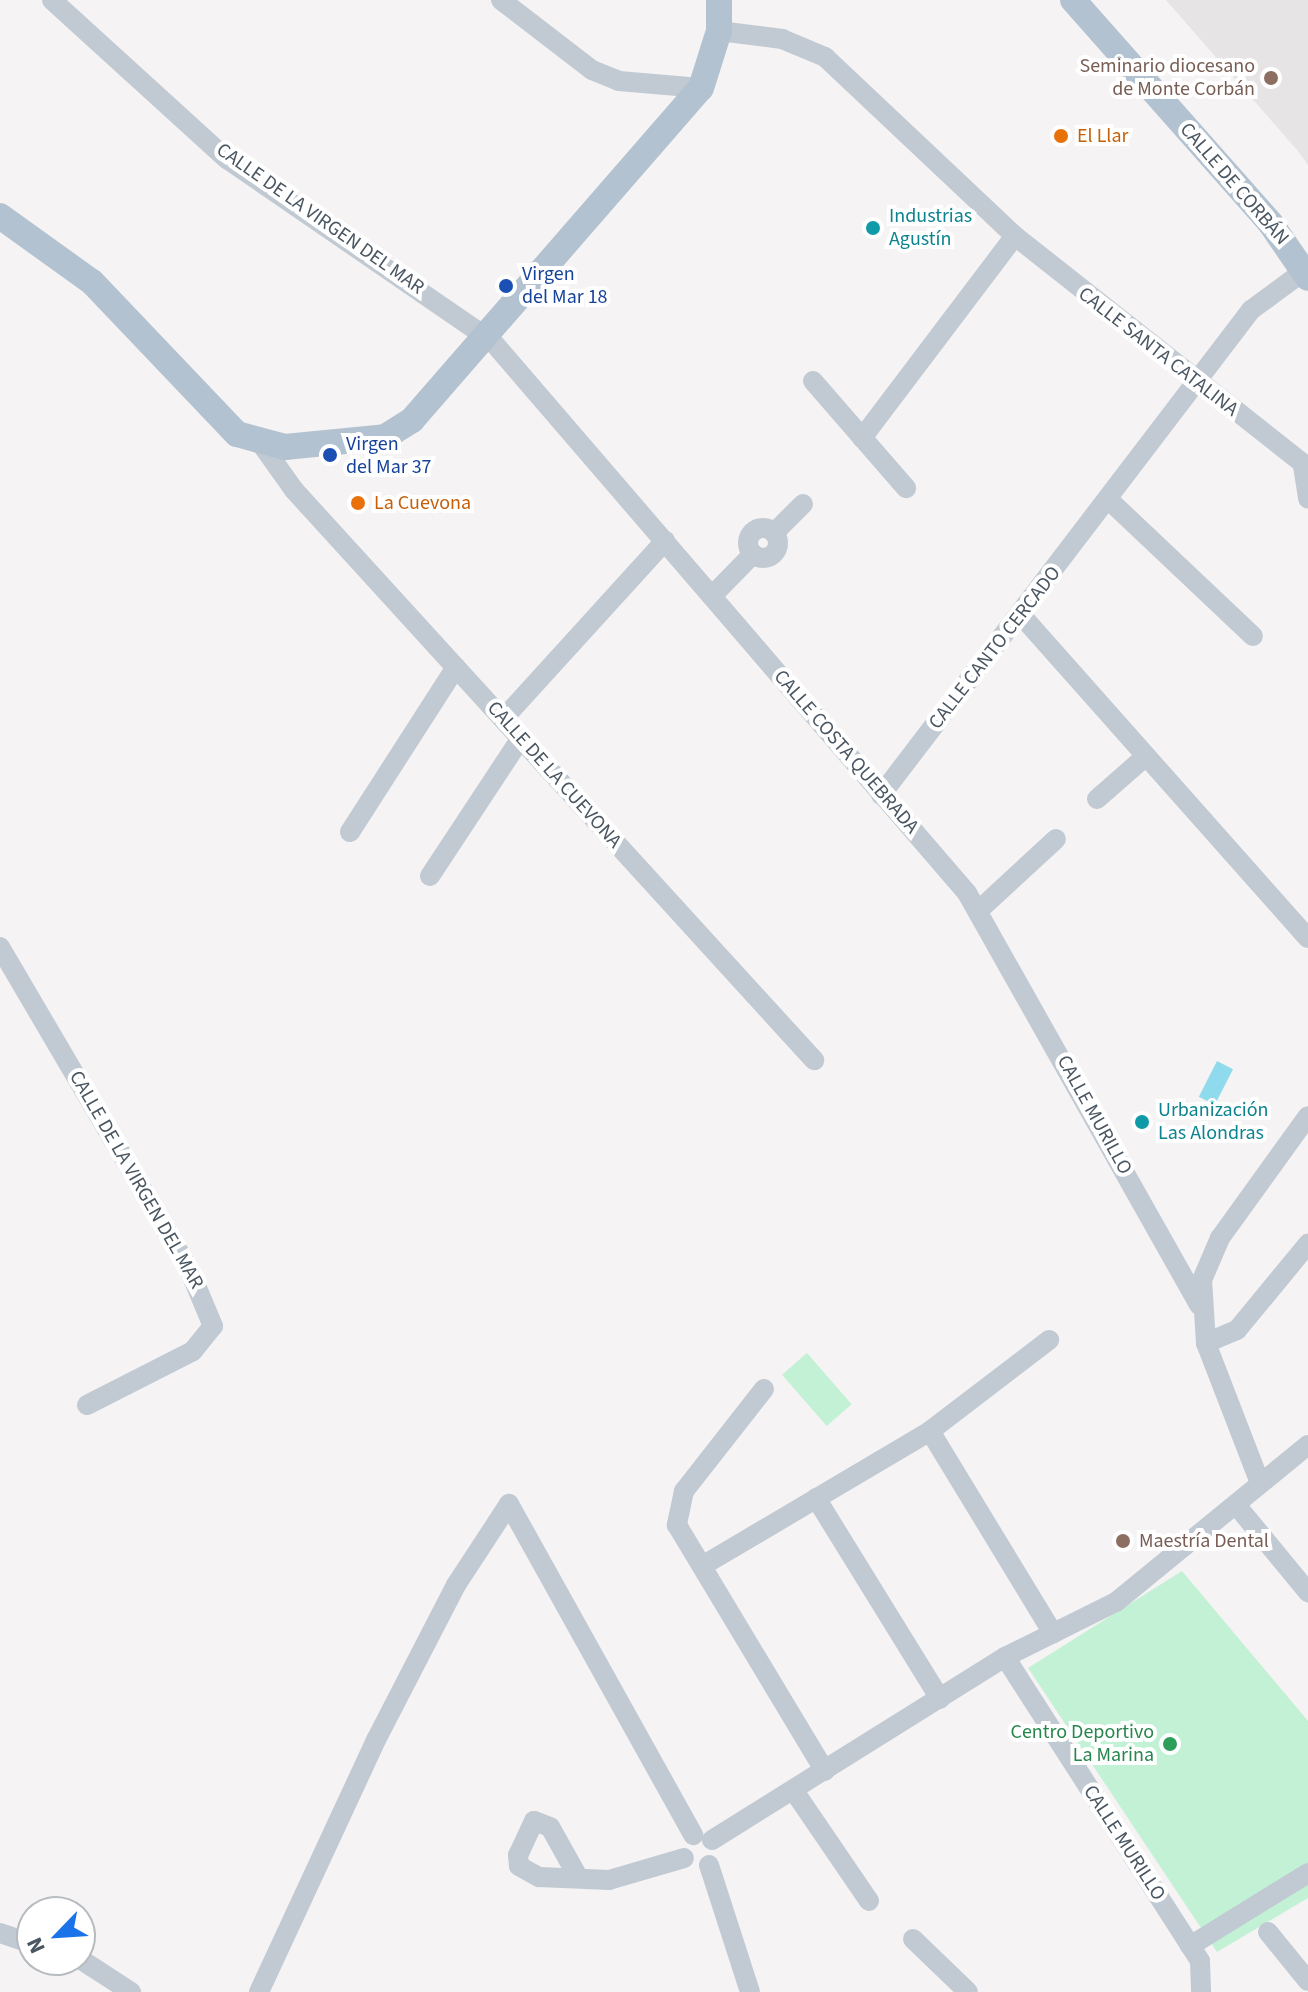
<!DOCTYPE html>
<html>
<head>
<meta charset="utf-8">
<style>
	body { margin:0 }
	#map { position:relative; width:1308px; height:1992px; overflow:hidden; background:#f5f3f3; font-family:"Source Sans 3",sans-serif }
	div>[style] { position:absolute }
	.education>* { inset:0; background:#e6e4e5 }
	.green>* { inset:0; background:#c3f1d5; transform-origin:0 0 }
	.water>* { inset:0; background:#90daee; transform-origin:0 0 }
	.minor>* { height:20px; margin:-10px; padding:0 10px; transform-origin:10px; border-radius:10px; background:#c1cad2 }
	.minor>.ring { margin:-10px; padding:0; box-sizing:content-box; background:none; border:20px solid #c1cad2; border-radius:50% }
	.major>* { height:26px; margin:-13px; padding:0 13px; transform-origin:13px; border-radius:13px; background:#b3c2d1 }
	.dots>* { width:22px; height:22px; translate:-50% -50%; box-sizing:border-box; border:4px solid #fff; border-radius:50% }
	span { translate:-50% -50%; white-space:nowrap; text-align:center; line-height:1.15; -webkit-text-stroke:8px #fff; paint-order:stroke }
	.education-label { font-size:20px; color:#785e54 }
	.right { translate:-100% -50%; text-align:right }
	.left { translate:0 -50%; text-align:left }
	.food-label { font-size:20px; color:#c56008 }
	.street-label { font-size:20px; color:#4a5661 }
	.culture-label { font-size:20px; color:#0d838f }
	.transit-label { font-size:20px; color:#164399 }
	.leisure-label { font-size:20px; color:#27864d }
	.north { position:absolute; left:16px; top:1896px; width:80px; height:80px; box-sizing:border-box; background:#fff; border:2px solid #b7bbc0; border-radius:50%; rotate:245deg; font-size:22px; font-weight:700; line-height:32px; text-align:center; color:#4a5661 }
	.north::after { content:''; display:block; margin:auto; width:28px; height:36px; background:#1a73e8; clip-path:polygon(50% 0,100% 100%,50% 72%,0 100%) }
</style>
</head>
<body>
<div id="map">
	<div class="education">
		<i style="clip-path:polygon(1166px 0,1308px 0,1308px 165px,1298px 151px)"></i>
	</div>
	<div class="green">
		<i style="left:807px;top:1353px;width:68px;height:33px;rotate:49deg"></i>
		<i style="clip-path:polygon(1182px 1571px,1308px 1721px,1308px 1898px,1217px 1952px,1028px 1668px)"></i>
	</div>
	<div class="water">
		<i style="left:1217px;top:1061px;width:18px;height:40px;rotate:27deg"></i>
	</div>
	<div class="minor">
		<i style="left:52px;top:0;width:236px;rotate:42.3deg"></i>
		<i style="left:227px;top:159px;width:321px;rotate:34.5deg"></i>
		<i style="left:492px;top:341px;width:728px;rotate:49.29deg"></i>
		<i style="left:967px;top:893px;width:473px;rotate:60.6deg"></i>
		<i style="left:501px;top:0;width:115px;rotate:37.6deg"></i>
		<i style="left:592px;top:70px;width:29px;rotate:22deg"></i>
		<i style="left:619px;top:81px;width:82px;rotate:4.9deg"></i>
		<i style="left:719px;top:31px;width:64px;rotate:7.2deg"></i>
		<i style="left:782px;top:39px;width:47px;rotate:22.7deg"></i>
		<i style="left:825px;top:57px;width:261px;rotate:43.3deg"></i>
		<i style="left:1015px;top:236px;width:373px;rotate:38.3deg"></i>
		<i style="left:813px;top:381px;width:142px;rotate:49deg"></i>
		<i style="left:862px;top:438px;width:253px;rotate:-52.9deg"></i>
		<i style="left:262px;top:445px;width:55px;rotate:54.6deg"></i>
		<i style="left:294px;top:490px;width:772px;rotate:47.63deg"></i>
		<i style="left:1303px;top:466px;width:33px;rotate:81deg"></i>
		<i style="left:1109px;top:500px;width:198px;rotate:43.4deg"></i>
		<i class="ring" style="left:748px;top:528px;width:10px;height:10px"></i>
		<i style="left:774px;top:533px;width:41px;rotate:-45deg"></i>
		<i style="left:712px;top:596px;width:59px;rotate:-45.7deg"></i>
		<i style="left:1021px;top:615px;width:432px;rotate:48.4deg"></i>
		<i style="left:503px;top:719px;width:241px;rotate:-47.7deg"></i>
		<i style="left:881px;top:795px;width:610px;rotate:-52.66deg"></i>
		<i style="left:1251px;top:310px;width:66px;rotate:-36.3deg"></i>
		<i style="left:1097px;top:799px;width:64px;rotate:-41.2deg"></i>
		<i style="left:350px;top:832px;width:196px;rotate:-57.3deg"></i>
		<i style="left:430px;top:876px;width:165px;rotate:-56.6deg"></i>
		<i style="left:978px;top:911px;width:106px;rotate:-42.7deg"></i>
		<i style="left:0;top:947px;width:373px;rotate:59.6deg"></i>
		<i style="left:189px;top:1269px;width:62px;rotate:67.2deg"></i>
		<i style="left:213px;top:1326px;width:32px;rotate:129deg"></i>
		<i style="left:193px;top:1351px;width:119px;rotate:153deg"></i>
		<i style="left:1206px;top:1343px;width:34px;rotate:-23deg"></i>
		<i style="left:1237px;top:1330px;width:112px;rotate:-50.5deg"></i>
		<i style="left:764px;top:1389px;width:130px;rotate:128.1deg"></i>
		<i style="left:684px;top:1491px;width:35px;rotate:102deg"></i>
		<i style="left:677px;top:1525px;width:287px;rotate:59deg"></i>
		<i style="left:930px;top:1431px;width:237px;rotate:58.7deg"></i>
		<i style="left:1260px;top:1483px;width:150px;rotate:-111.1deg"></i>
		<i style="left:1206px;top:1343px;width:63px;rotate:-93.6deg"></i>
		<i style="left:1202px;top:1280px;width:46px;rotate:-66.8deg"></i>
		<i style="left:1220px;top:1238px;width:150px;rotate:-54.2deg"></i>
		<i style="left:816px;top:1498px;width:236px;rotate:58.3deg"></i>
		<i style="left:1237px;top:1506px;width:112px;rotate:50.5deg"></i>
		<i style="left:702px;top:1566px;width:265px;rotate:-30.6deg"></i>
		<i style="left:930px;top:1431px;width:150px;rotate:-37.4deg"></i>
		<i style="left:1005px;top:1657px;width:361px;rotate:57.3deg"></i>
		<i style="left:1200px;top:1961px;width:31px;rotate:88deg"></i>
		<i style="left:794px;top:1791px;width:133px;rotate:55.7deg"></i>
		<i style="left:712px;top:1840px;width:345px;rotate:-32deg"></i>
		<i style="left:1005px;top:1657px;width:124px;rotate:-26.4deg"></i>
		<i style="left:1116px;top:1602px;width:248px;rotate:-39.3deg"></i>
		<i style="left:709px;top:1865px;width:133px;rotate:72.1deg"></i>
		<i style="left:578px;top:1877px;width:57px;rotate:-119.2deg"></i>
		<i style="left:550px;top:1827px;width:17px;rotate:-159deg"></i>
		<i style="left:534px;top:1821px;width:38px;rotate:115deg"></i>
		<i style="left:518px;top:1855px;width:11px;rotate:85deg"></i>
		<i style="left:519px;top:1866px;width:23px;rotate:29deg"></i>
		<i style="left:539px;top:1877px;width:70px;rotate:2.5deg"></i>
		<i style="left:609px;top:1880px;width:78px;rotate:-16.3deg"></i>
		<i style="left:1268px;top:1932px;width:63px;rotate:50.8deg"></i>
		<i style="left:0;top:1933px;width:34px;rotate:19deg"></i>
		<i style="left:913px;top:1939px;width:76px;rotate:43.9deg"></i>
		<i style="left:1190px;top:1946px;width:139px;rotate:-31.7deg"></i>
		<i style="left:80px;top:1959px;width:61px;rotate:32.9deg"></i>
		<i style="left:259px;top:1992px;width:278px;rotate:-65.1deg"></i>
		<i style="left:376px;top:1740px;width:174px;rotate:-62.7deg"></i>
		<i style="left:456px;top:1585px;width:97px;rotate:-56.8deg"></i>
		<i style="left:509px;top:1504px;width:379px;rotate:60.9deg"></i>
	</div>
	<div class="major">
		<i style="left:1073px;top:0;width:299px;rotate:48.5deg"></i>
		<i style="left:1271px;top:224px;width:65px;rotate:55.6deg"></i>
		<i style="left:0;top:216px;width:113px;rotate:35.7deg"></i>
		<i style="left:92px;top:282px;width:210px;rotate:46.4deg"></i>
		<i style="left:237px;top:434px;width:50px;rotate:15.2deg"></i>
		<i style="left:285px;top:447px;width:100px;rotate:-5.7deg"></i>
		<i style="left:385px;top:437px;width:32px;rotate:-32deg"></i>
		<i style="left:412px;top:420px;width:440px;rotate:-49deg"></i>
		<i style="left:701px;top:88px;width:60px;rotate:-72.5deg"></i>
		<i style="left:719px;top:31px;width:31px;rotate:-90deg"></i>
	</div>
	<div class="dots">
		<i style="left:1271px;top:78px;background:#8d6e63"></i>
		<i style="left:1061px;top:136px;background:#e8710a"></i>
		<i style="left:873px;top:228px;background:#0f9aa8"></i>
		<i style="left:506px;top:286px;background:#1a4fb4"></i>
		<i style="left:330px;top:455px;background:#1a4fb4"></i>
		<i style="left:358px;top:503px;background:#e8710a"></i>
		<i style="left:1142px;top:1122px;background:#0f9aa8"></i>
		<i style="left:1123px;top:1541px;background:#8d6e63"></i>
		<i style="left:1170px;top:1744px;background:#2e9e5b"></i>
	</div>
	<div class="education-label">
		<span class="right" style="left:1255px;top:78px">Seminario diocesano<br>de Monte Corbán</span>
		<span class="left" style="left:1139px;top:1541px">Maestría Dental</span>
	</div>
	<div class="food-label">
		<span class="left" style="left:1077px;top:136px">El Llar</span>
		<span class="left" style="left:374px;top:503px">La Cuevona</span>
	</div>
	<div class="street-label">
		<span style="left:1234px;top:184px;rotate:49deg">CALLE DE CORBÁN</span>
		<span style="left:320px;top:219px;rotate:35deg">CALLE DE LA VIRGEN DEL MAR</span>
		<span style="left:1158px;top:352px;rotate:38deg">CALLE SANTA CATALINA</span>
		<span style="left:995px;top:648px;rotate:-52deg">CALLE CANTO CERCADO</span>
		<span style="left:846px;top:752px;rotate:49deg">CALLE COSTA QUEBRADA</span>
		<span style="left:554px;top:775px;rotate:48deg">CALLE DE LA CUEVONA</span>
		<span style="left:1094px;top:1115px;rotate:61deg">CALLE MURILLO</span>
		<span style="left:136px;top:1180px;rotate:60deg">CALLE DE LA VIRGEN DEL MAR</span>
		<span style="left:1124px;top:1843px;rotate:57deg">CALLE MURILLO</span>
	</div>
	<div class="culture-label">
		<span class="left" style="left:889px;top:228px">Industrias<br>Agustín</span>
		<span class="left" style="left:1158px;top:1122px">Urbanización<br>Las Alondras</span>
	</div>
	<div class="transit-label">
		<span class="left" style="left:522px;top:286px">Virgen<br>del Mar 18</span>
		<span class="left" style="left:346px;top:456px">Virgen<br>del Mar 37</span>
	</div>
	<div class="leisure-label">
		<span class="right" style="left:1154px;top:1744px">Centro Deportivo<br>La Marina</span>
	</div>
	<div class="north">N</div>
</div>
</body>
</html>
